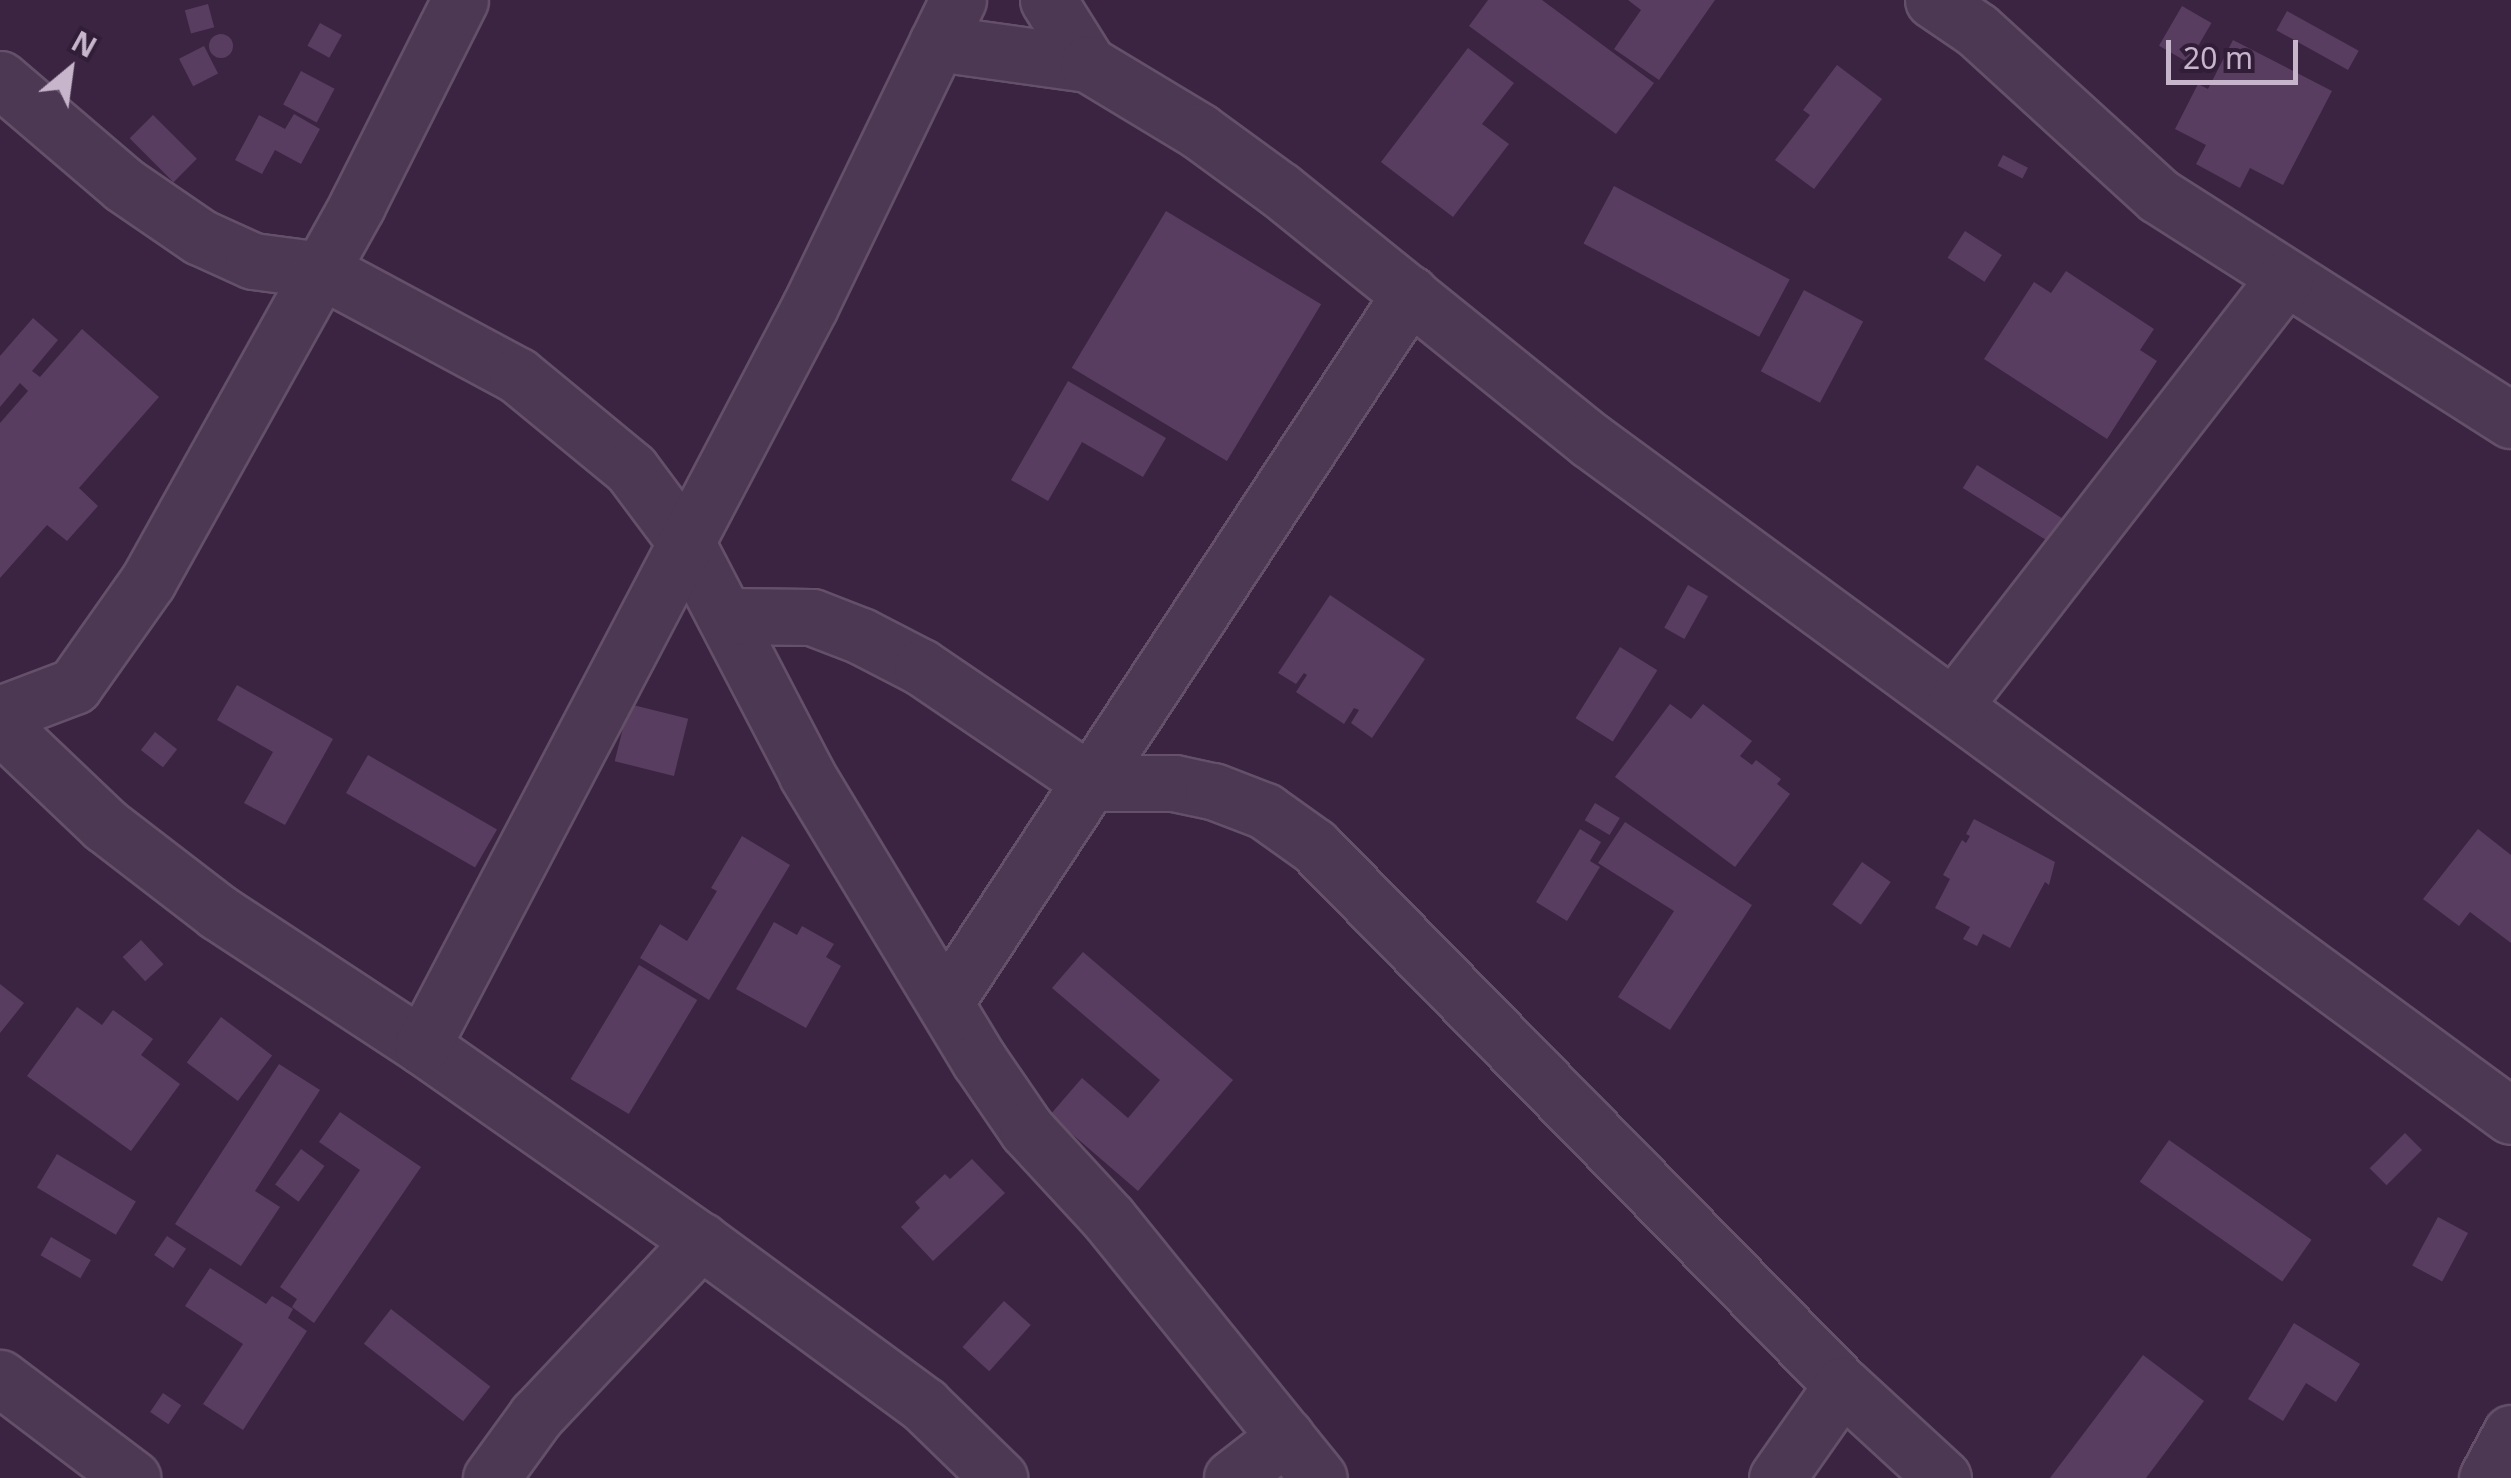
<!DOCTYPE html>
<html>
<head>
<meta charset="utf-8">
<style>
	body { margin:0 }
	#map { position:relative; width:2511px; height:1478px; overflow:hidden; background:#3b2342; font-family:"Noto Sans",sans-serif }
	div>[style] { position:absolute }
	.building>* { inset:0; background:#583d60; transform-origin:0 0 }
	.round { border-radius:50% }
	.roads { filter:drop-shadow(2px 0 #645069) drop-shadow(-2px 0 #645069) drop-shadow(0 2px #645069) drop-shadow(0 -2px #645069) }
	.minor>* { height:55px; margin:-27.5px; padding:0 27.5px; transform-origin:27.5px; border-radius:27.5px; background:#4c3852 }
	span { translate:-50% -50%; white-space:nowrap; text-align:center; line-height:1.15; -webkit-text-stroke:10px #311d37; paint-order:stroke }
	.north { position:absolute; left:20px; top:20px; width:100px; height:100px; -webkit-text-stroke:8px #311d37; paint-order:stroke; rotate:29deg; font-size:28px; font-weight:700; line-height:40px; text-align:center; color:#c7b5cc }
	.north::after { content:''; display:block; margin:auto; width:35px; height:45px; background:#c7b5cc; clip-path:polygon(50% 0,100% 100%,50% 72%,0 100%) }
	.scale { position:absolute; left:2166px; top:40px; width:132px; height:45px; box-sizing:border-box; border:5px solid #c7b5cc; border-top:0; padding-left:12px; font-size:30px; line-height:35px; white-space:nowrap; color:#c7b5cc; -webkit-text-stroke:8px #311d37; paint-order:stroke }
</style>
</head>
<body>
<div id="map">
	<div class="building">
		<i style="clip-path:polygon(1488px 0,1542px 0,1654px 83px,1616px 134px,1469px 26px)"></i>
		<i style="clip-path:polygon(1628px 0,1715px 0,1659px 80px,1614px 49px,1641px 10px)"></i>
		<i style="left:208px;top:4px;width:24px;height:24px;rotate:75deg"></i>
		<i style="left:2182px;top:6px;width:34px;height:46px;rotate:30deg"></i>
		<i style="left:2287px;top:11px;width:82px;height:22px;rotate:29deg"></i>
		<i style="left:320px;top:23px;width:25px;height:26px;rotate:29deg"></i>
		<i class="round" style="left:209px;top:34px;width:24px;height:24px"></i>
		<i style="clip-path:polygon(2233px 40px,2332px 91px,2283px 185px,2250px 168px,2240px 188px,2196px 164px,2206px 145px,2175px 129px,2198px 84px,2208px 89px)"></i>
		<i style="left:204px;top:46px;width:31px;height:28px;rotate:63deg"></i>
		<i style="clip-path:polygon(1468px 48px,1514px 83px,1482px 124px,1509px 144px,1453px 217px,1381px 162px)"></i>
		<i style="clip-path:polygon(1837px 65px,1882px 99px,1814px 189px,1775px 160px,1810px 115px,1803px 110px)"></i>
		<i style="left:301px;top:71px;width:38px;height:38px;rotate:28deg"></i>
		<i style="clip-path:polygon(294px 114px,320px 129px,301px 164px,275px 150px,262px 174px,235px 160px,259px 115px,285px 129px)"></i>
		<i style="left:153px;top:115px;width:62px;height:33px;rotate:45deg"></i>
		<i style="left:2003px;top:155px;width:28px;height:12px;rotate:27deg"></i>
		<i style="left:1614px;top:186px;width:199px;height:65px;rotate:28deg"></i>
		<i style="left:1166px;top:211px;width:181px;height:183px;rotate:31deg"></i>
		<i style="left:1965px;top:231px;width:44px;height:32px;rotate:33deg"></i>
		<i style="clip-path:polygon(2066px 271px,2154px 329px,2140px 350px,2157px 361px,2107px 439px,1984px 359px,2034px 282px,2051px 293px)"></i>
		<i style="left:1804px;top:290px;width:67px;height:92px;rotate:28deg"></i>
		<i style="clip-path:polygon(33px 318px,58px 340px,32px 371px,40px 377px,82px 329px,159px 397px,79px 488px,98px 506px,67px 541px,47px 525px,0 578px,0 423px,28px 391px,20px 383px,0 407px,0 356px)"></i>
		<i style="clip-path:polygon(1068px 381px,1166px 438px,1143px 477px,1082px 442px,1048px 501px,1011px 480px)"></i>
		<i style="left:1977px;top:465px;width:114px;height:27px;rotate:32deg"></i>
		<i style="left:1688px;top:585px;width:23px;height:49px;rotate:29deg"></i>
		<i style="clip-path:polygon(1330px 595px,1425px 659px,1372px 738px,1351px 723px,1359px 710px,1354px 708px,1344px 724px,1296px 692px,1307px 675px,1304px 673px,1296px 684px,1278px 673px)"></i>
		<i style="left:1620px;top:647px;width:44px;height:84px;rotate:32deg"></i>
		<i style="clip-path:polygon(237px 685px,333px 739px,285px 825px,244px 803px,273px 752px,217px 720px)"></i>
		<i style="left:629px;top:704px;width:61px;height:59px;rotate:14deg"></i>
		<i style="clip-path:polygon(1670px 704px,1691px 719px,1703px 704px,1752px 741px,1740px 756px,1752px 765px,1756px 760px,1781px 779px,1777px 784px,1790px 794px,1735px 867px,1615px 777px)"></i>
		<i style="left:155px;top:732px;width:28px;height:23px;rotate:38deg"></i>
		<i style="left:368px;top:755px;width:149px;height:44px;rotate:30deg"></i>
		<i style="left:1595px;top:803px;width:29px;height:20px;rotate:31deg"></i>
		<i style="clip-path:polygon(1974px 819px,2055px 862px,2049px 885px,2045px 882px,2010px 948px,1983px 934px,1977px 946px,1963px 939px,1970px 927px,1935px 908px,1950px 879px,1943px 875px,1962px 840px,1966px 843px,1970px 836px,1966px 834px)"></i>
		<i style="clip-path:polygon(1625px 822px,1752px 905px,1670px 1030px,1618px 997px,1674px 911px,1598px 863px)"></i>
		<i style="clip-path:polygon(1580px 829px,1601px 842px,1590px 861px,1600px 867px,1567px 921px,1536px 902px)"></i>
		<i style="clip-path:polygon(2478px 829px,2511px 855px,2511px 943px,2470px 912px,2459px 926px,2423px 899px)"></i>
		<i style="clip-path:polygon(742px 836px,790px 865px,709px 1000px,640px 958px,660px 924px,687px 941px,717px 891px,711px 888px)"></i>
		<i style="left:1862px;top:862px;width:35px;height:52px;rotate:35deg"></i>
		<i style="clip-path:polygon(774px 922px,797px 935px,802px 926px,834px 944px,826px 957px,841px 966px,806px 1028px,736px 989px)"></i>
		<i style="left:141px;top:940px;width:33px;height:25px;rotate:47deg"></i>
		<i style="clip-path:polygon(1083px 952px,1233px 1080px,1138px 1191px,1050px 1115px,1082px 1078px,1128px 1118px,1160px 1080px,1052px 988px)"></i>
		<i style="left:639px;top:965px;width:68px;height:133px;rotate:31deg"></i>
		<i style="clip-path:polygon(0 984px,24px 1003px,0 1033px)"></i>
		<i style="clip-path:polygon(77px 1007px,102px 1025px,113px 1010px,153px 1039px,141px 1055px,180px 1084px,131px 1151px,27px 1076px)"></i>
		<i style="left:221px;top:1017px;width:64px;height:57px;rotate:37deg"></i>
		<i style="clip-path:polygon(279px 1064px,320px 1090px,255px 1191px,280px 1207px,241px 1266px,175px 1224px)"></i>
		<i style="clip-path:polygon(340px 1112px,421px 1167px,314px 1323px,292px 1307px,297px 1299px,280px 1287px,360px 1170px,319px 1142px)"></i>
		<i style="left:2405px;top:1133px;width:24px;height:50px;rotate:45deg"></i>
		<i style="left:2169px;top:1140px;width:174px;height:51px;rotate:35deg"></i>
		<i style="left:301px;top:1149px;width:29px;height:44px;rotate:36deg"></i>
		<i style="left:57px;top:1154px;width:92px;height:39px;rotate:31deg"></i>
		<i style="clip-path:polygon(972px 1159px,1005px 1193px,933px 1261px,901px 1227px,920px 1208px,915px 1202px,945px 1174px,950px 1179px)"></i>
		<i style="left:2438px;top:1217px;width:34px;height:55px;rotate:28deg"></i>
		<i style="left:167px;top:1236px;width:23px;height:23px;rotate:34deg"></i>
		<i style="left:51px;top:1237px;width:46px;height:21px;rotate:30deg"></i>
		<i style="clip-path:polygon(210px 1268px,266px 1304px,272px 1296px,293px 1309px,288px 1318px,307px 1331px,243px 1430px,203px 1404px,243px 1344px,185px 1306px)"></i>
		<i style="left:1004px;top:1301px;width:36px;height:62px;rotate:42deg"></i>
		<i style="left:391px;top:1309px;width:126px;height:44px;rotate:38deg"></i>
		<i style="clip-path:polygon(2294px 1323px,2360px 1364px,2336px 1402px,2306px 1383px,2283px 1421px,2248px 1399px)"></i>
		<i style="clip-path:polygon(2143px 1355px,2204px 1401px,2146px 1478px,2050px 1478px)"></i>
		<i style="left:163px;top:1393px;width:22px;height:23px;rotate:34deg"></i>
	</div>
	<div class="roads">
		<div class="minor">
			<i style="left:1048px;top:0;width:75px;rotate:58deg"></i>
			<i style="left:1933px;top:0;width:53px;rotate:34.3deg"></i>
			<i style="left:1977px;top:30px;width:246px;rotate:42.4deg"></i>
			<i style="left:2159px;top:196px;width:417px;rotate:32.5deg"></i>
			<i style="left:937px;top:43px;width:152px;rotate:7.9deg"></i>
			<i style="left:1088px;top:64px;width:130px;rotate:31.1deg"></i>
			<i style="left:1199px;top:131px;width:100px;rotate:36.1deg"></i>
			<i style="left:1280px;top:190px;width:398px;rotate:38.9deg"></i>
			<i style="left:1590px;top:440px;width:1142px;rotate:36.28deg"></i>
			<i style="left:0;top:79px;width:163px;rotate:40.5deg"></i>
			<i style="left:124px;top:185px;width:92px;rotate:34.4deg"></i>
			<i style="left:200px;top:237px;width:58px;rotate:24.4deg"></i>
			<i style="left:253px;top:261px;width:69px;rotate:7.5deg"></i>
			<i style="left:321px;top:270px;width:222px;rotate:28.2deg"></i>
			<i style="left:517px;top:375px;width:148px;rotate:39.5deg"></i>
			<i style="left:631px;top:469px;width:94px;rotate:53.3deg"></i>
			<i style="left:687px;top:544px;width:260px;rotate:62.5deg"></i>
			<i style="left:807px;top:775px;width:333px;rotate:58.9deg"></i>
			<i style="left:979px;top:1060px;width:85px;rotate:55.6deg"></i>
			<i style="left:1027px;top:1130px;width:121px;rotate:47.3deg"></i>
			<i style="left:1109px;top:1219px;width:333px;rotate:51deg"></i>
			<i style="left:725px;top:616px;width:87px;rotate:0.7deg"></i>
			<i style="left:812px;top:617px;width:53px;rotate:21.2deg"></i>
			<i style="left:861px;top:636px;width:68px;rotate:27.3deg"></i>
			<i style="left:921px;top:667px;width:207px;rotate:34.2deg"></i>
			<i style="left:1092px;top:783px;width:82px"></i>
			<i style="left:1174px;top:783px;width:40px;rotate:12deg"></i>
			<i style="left:1213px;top:791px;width:56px;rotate:21deg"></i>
			<i style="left:1265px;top:811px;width:60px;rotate:35.5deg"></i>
			<i style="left:1314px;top:846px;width:755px;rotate:45.59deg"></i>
			<i style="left:1842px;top:1385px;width:137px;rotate:42.6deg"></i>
			<i style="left:1954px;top:705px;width:540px;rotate:-52.22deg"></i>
			<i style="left:0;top:714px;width:79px;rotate:-20.7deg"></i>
			<i style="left:74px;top:686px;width:128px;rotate:-54.8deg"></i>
			<i style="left:148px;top:581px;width:430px;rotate:-60.9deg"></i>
			<i style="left:357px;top:205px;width:229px;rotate:-63.3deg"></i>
			<i style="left:0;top:725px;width:145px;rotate:43.6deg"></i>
			<i style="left:105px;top:825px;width:143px;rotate:37.6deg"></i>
			<i style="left:218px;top:912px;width:244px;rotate:33.3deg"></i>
			<i style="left:422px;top:1046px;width:340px;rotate:35deg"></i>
			<i style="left:701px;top:1241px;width:277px;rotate:36.3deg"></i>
			<i style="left:924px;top:1405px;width:105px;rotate:44.2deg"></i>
			<i style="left:946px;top:1001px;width:846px;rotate:-56.72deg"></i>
			<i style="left:422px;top:1046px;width:836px;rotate:-62.33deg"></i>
			<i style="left:810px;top:306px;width:340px;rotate:-64.2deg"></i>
			<i style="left:0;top:1378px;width:166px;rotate:37.1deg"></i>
			<i style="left:491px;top:1478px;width:77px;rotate:-54deg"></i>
			<i style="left:536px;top:1416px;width:241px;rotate:-46.7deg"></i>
			<i style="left:1232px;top:1478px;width:68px;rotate:-37.9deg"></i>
			<i style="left:1777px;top:1478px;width:113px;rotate:-55deg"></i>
			<i style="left:2487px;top:1478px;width:51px;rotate:-61.9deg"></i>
		</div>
	</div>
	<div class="north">N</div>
	<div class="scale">20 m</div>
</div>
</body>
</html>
